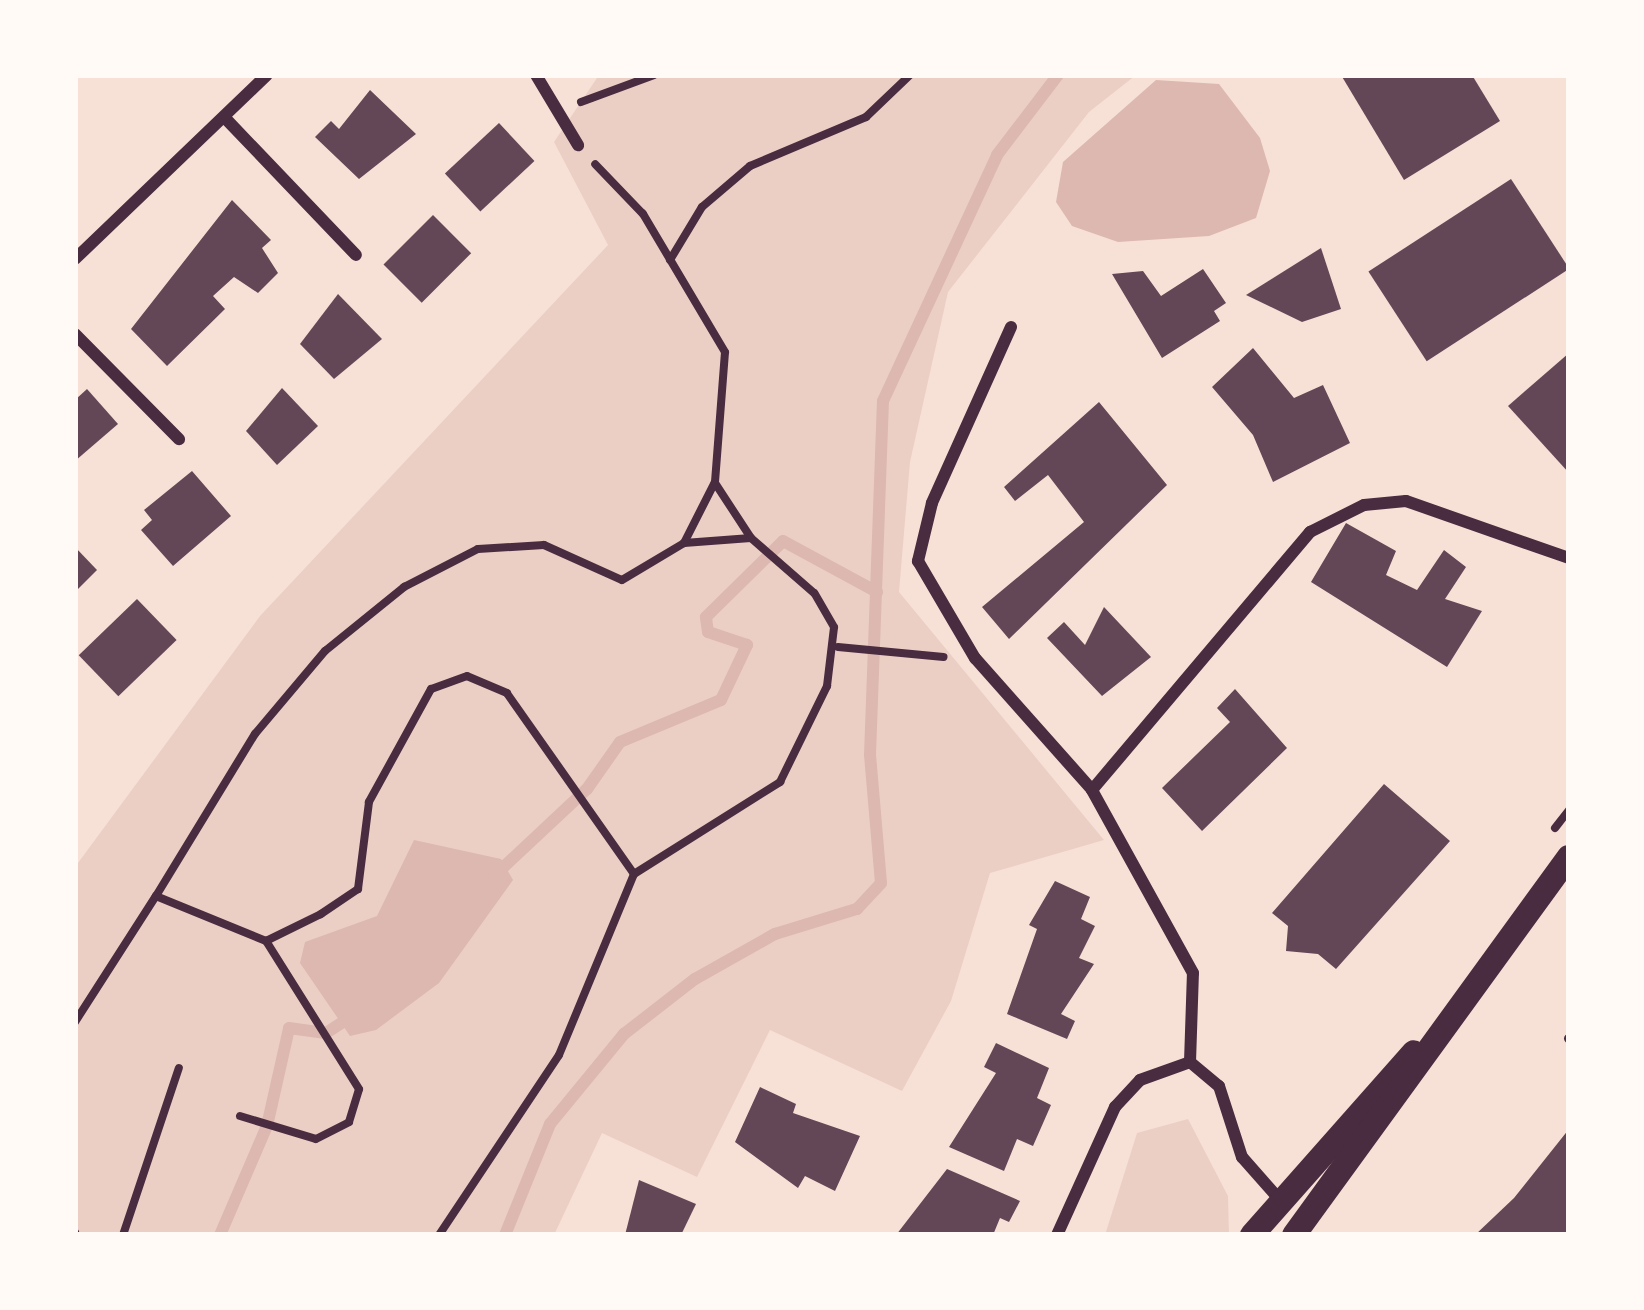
<!DOCTYPE html>
<html>
<head>
<meta charset="utf-8">
<style>
	body { margin:0 }
	#map { position:relative; width:1644px; height:1310px; overflow:hidden; background:#f7e1d7; font-family:Jost,sans-serif }
	div>[style] { position:absolute }
	.green>* { inset:0; background:#ebcfc5 }
	.water>* { inset:0; background:#dcb8b0 }
	.stream>* { height:12px; margin:-6px; padding:0 6px; transform-origin:6px; border-radius:6px; background:#dcb8b0 }
	.building>* { inset:0; background:#644757; transform-origin:0 0 }
	.path>* { height:8px; margin:-4px; padding:0 4px; transform-origin:4px; border-radius:4px; background:#4a2c40 }
	.service>* { height:9px; margin:-4.5px; padding:0 4.5px; transform-origin:4.5px; border-radius:4.5px; background:#4a2c40 }
	.minor>* { height:12px; margin:-6px; padding:0 6px; transform-origin:6px; border-radius:6px; background:#4a2c40 }
	.secondary>* { height:24px; margin:-12px; padding:0 12px; transform-origin:12px; border-radius:12px; background:#4a2c40 }
	span { translate:-50% -50%; white-space:nowrap; text-align:center; line-height:1.15; -webkit-text-stroke:9px #fffaf5; paint-order:stroke }
	.frame { position:absolute; inset:0; border:78px solid #fffaf5; pointer-events:none }
</style>
</head>
<body>
<div id="map">
	<div class="green">
		<i style="clip-path:polygon(599px 75px,1136px 75px,1089px 112px,948px 292px,910px 462px,899px 592px,1104px 840px,990px 873px,951px 1001px,902px 1091px,770px 1030px,697px 1177px,602px 1133px,554px 1235px,75px 1235px,75px 867px,260px 616px,608px 245px,554px 142px)"></i>
		<i style="clip-path:polygon(1188px 1119px,1228px 1196px,1229px 1235px,1105px 1235px,1137px 1133px)"></i>
	</div>
	<div class="water">
		<i style="clip-path:polygon(1156px 80px,1219px 84px,1260px 138px,1270px 171px,1256px 218px,1209px 236px,1118px 242px,1072px 226px,1056px 202px,1063px 162px)"></i>
		<i style="clip-path:polygon(414px 840px,501px 859px,513px 880px,439px 983px,376px 1030px,350px 1036px,300px 963px,305px 942px,377px 916px)"></i>
	</div>
	<div class="stream">
		<i style="left:494px;top:876px;width:127px;rotate:-43.1deg"></i>
		<i style="left:587px;top:789px;width:57px;rotate:-54.9deg"></i>
		<i style="left:620px;top:742px;width:109px;rotate:-22.6deg"></i>
		<i style="left:721px;top:700px;width:61px;rotate:-64.7deg"></i>
		<i style="left:747px;top:645px;width:41px;rotate:-161.6deg"></i>
		<i style="left:708px;top:632px;width:15px;rotate:-98deg"></i>
		<i style="left:706px;top:617px;width:108px;rotate:-44.6deg"></i>
		<i style="left:783px;top:541px;width:107px;rotate:28.5deg"></i>
		<i style="left:220px;top:1235px;width:119px;rotate:-66.7deg"></i>
		<i style="left:267px;top:1126px;width:100px;rotate:-77.3deg"></i>
		<i style="left:289px;top:1028px;width:37px;rotate:8deg"></i>
		<i style="left:326px;top:1033px;width:33px;rotate:-33deg"></i>
		<i style="left:505px;top:1235px;width:120px;rotate:-67.9deg"></i>
		<i style="left:550px;top:1124px;width:117px;rotate:-50.6deg"></i>
		<i style="left:624px;top:1034px;width:90px;rotate:-37.8deg"></i>
		<i style="left:695px;top:979px;width:92px;rotate:-29.4deg"></i>
		<i style="left:775px;top:934px;width:86px;rotate:-17deg"></i>
		<i style="left:857px;top:909px;width:35px;rotate:-47deg"></i>
		<i style="left:881px;top:883px;width:128px;rotate:-94.9deg"></i>
		<i style="left:870px;top:755px;width:354px;rotate:-87.9deg"></i>
		<i style="left:883px;top:401px;width:271px;rotate:-65.1deg"></i>
		<i style="left:997px;top:155px;width:101px;rotate:-52.7deg"></i>
	</div>
	<div class="building">
		<i style="clip-path:polygon(1341px 75px,1472px 75px,1500px 121px,1404px 180px)"></i>
		<i style="clip-path:polygon(370px 90px,416px 134px,359px 179px,315px 137px,331px 121px,339px 129px)"></i>
		<i style="left:499px;top:123px;width:52px;height:74px;rotate:47deg"></i>
		<i style="left:1511px;top:179px;width:107px;height:170px;rotate:57deg"></i>
		<i style="clip-path:polygon(232px 200px,271px 240px,262px 248px,278px 273px,258px 293px,234px 277px,213px 296px,225px 309px,167px 366px,131px 329px)"></i>
		<i style="left:433px;top:215px;width:54px;height:70px;rotate:45deg"></i>
		<i style="clip-path:polygon(1321px 248px,1341px 309px,1302px 322px,1246px 295px)"></i>
		<i style="clip-path:polygon(1203px 269px,1226px 303px,1214px 311px,1220px 321px,1162px 358px,1112px 274px,1143px 271px,1161px 296px)"></i>
		<i style="clip-path:polygon(338px 294px,382px 339px,334px 379px,300px 344px)"></i>
		<i style="clip-path:polygon(1253px 348px,1294px 398px,1323px 385px,1350px 443px,1273px 482px,1253px 435px,1212px 387px)"></i>
		<i style="clip-path:polygon(1569px 353px,1569px 473px,1508px 406px)"></i>
		<i style="clip-path:polygon(282px 388px,318px 426px,277px 465px,246px 431px)"></i>
		<i style="clip-path:polygon(87px 389px,118px 424px,75px 461px,75px 400px)"></i>
		<i style="clip-path:polygon(1099px 402px,1167px 485px,1009px 639px,982px 607px,1084px 522px,1048px 475px,1015px 501px,1004px 487px)"></i>
		<i style="clip-path:polygon(192px 471px,231px 516px,173px 566px,141px 530px,152px 520px,144px 510px)"></i>
		<i style="clip-path:polygon(1346px 523px,1396px 551px,1386px 575px,1417px 590px,1444px 550px,1466px 567px,1445px 599px,1482px 611px,1447px 667px,1311px 582px)"></i>
		<i style="clip-path:polygon(75px 547px,97px 570px,75px 592px)"></i>
		<i style="left:137px;top:599px;width:57px;height:81px;rotate:46deg"></i>
		<i style="clip-path:polygon(1104px 607px,1151px 657px,1102px 696px,1047px 638px,1064px 622px,1085px 645px)"></i>
		<i style="clip-path:polygon(1235px 689px,1287px 748px,1202px 831px,1162px 788px,1230px 722px,1217px 708px)"></i>
		<i style="clip-path:polygon(1384px 784px,1450px 841px,1336px 969px,1318px 954px,1286px 951px,1288px 926px,1272px 913px)"></i>
		<i style="clip-path:polygon(1055px 881px,1090px 897px,1081px 919px,1095px 926px,1079px 958px,1094px 964px,1061px 1014px,1075px 1021px,1067px 1039px,1007px 1014px,1037px 929px,1029px 925px)"></i>
		<i style="clip-path:polygon(996px 1043px,1049px 1068px,1037px 1098px,1051px 1105px,1033px 1146px,1017px 1139px,1004px 1171px,949px 1147px,996px 1073px,984px 1067px)"></i>
		<i style="clip-path:polygon(760px 1087px,796px 1104px,793px 1113px,860px 1136px,835px 1191px,805px 1176px,798px 1188px,735px 1142px)"></i>
		<i style="clip-path:polygon(1569px 1129px,1569px 1235px,1475px 1235px,1514px 1198px)"></i>
		<i style="clip-path:polygon(947px 1169px,1020px 1201px,1009px 1222px,1000px 1218px,993px 1235px,896px 1235px)"></i>
		<i style="clip-path:polygon(639px 1180px,696px 1204px,681px 1235px,625px 1235px)"></i>
	</div>
	<div class="path">
		<i style="left:581px;top:102px;width:78px;rotate:-20.3deg"></i>
		<i style="left:670px;top:260px;width:62px;rotate:-58.9deg"></i>
		<i style="left:702px;top:207px;width:63px;rotate:-40.5deg"></i>
		<i style="left:750px;top:166px;width:126px;rotate:-22.9deg"></i>
		<i style="left:866px;top:117px;width:61px;rotate:-43.7deg"></i>
		<i style="left:684px;top:543px;width:67px;rotate:-4.3deg"></i>
		<i style="left:751px;top:538px;width:66px;rotate:-123.2deg"></i>
		<i style="left:838px;top:647px;width:106px;rotate:5.4deg"></i>
		<i style="left:1555px;top:828px;width:23px;rotate:-52deg"></i>
		<i style="left:634px;top:874px;width:173px;rotate:-32.2deg"></i>
		<i style="left:780px;top:782px;width:107px;rotate:-63.9deg"></i>
		<i style="left:827px;top:686px;width:59px;rotate:-83.2deg"></i>
		<i style="left:834px;top:627px;width:39px;rotate:-120deg"></i>
		<i style="left:814px;top:593px;width:84px;rotate:-138.9deg"></i>
		<i style="left:75px;top:1022px;width:150px;rotate:-57.3deg"></i>
		<i style="left:240px;top:1116px;width:79px;rotate:16.8deg"></i>
		<i style="left:316px;top:1139px;width:37px;rotate:-27deg"></i>
		<i style="left:349px;top:1122px;width:34px;rotate:-73deg"></i>
		<i style="left:359px;top:1089px;width:175px;rotate:-122.1deg"></i>
		<i style="left:75px;top:1232px;width:3px;rotate:72deg"></i>
		<i style="left:123px;top:1235px;width:176px;rotate:-71.5deg"></i>
		<i style="left:439px;top:1235px;width:216px;rotate:-56.3deg"></i>
		<i style="left:559px;top:1055px;width:196px;rotate:-67.5deg"></i>
		<i style="left:634px;top:874px;width:221px;rotate:-125.1deg"></i>
		<i style="left:507px;top:693px;width:43px;rotate:-157deg"></i>
		<i style="left:467px;top:676px;width:38px;rotate:160deg"></i>
		<i style="left:431px;top:689px;width:129px;rotate:118.8deg"></i>
		<i style="left:369px;top:802px;width:88px;rotate:97.2deg"></i>
		<i style="left:358px;top:889px;width:45px;rotate:146deg"></i>
		<i style="left:321px;top:914px;width:61px;rotate:153.9deg"></i>
		<i style="left:266px;top:941px;width:119px;rotate:-157.8deg"></i>
		<i style="left:156px;top:896px;width:190px;rotate:-58.6deg"></i>
		<i style="left:255px;top:734px;width:109px;rotate:-49.9deg"></i>
		<i style="left:325px;top:651px;width:102px;rotate:-39deg"></i>
		<i style="left:404px;top:587px;width:83px;rotate:-27.2deg"></i>
		<i style="left:478px;top:549px;width:66px;rotate:-3.5deg"></i>
		<i style="left:544px;top:545px;width:85px;rotate:24.2deg"></i>
		<i style="left:622px;top:580px;width:72px;rotate:-30.8deg"></i>
		<i style="left:684px;top:543px;width:68px;rotate:-63.1deg"></i>
		<i style="left:715px;top:482px;width:130px;rotate:-85.6deg"></i>
		<i style="left:725px;top:352px;width:161px;rotate:-120.7deg"></i>
		<i style="left:643px;top:214px;width:69px;rotate:-133.8deg"></i>
	</div>
	<div class="service">
		<i style="left:1568px;top:1038px;width:1px;rotate:45deg"></i>
	</div>
	<div class="minor">
		<i style="left:536px;top:75px;width:82px;rotate:59deg"></i>
		<i style="left:226px;top:119px;width:188px;rotate:46.3deg"></i>
		<i style="left:75px;top:259px;width:266px;rotate:-43.8deg"></i>
		<i style="left:1011px;top:327px;width:193px;rotate:114.2deg"></i>
		<i style="left:932px;top:503px;width:60px;rotate:103.6deg"></i>
		<i style="left:918px;top:561px;width:113px;rotate:59.6deg"></i>
		<i style="left:975px;top:658px;width:176px;rotate:48.4deg"></i>
		<i style="left:75px;top:334px;width:148px;rotate:45.3deg"></i>
		<i style="left:1190px;top:1062px;width:89px;rotate:-88.1deg"></i>
		<i style="left:1193px;top:973px;width:209px;rotate:-118.9deg"></i>
		<i style="left:1092px;top:790px;width:338px;rotate:-49.8deg"></i>
		<i style="left:1310px;top:532px;width:60px;rotate:-26.6deg"></i>
		<i style="left:1364px;top:505px;width:42px;rotate:-5.4deg"></i>
		<i style="left:1406px;top:501px;width:173px;rotate:19.3deg"></i>
		<i style="left:1057px;top:1235px;width:141px;rotate:-65.6deg"></i>
		<i style="left:1115px;top:1107px;width:37px;rotate:-47deg"></i>
		<i style="left:1140px;top:1080px;width:53px;rotate:-19.8deg"></i>
		<i style="left:1190px;top:1062px;width:38px;rotate:40deg"></i>
		<i style="left:1219px;top:1086px;width:75px;rotate:72.1deg"></i>
		<i style="left:1242px;top:1157px;width:56px;rotate:48.6deg"></i>
	</div>
	<div class="secondary">
		<i style="left:1252px;top:1235px;width:244px;rotate:-48.5deg"></i>
		<i style="left:1294px;top:1235px;width:467px;rotate:-54deg"></i>
	</div>
	<div class="frame"></div>
</div>
</body>
</html>
